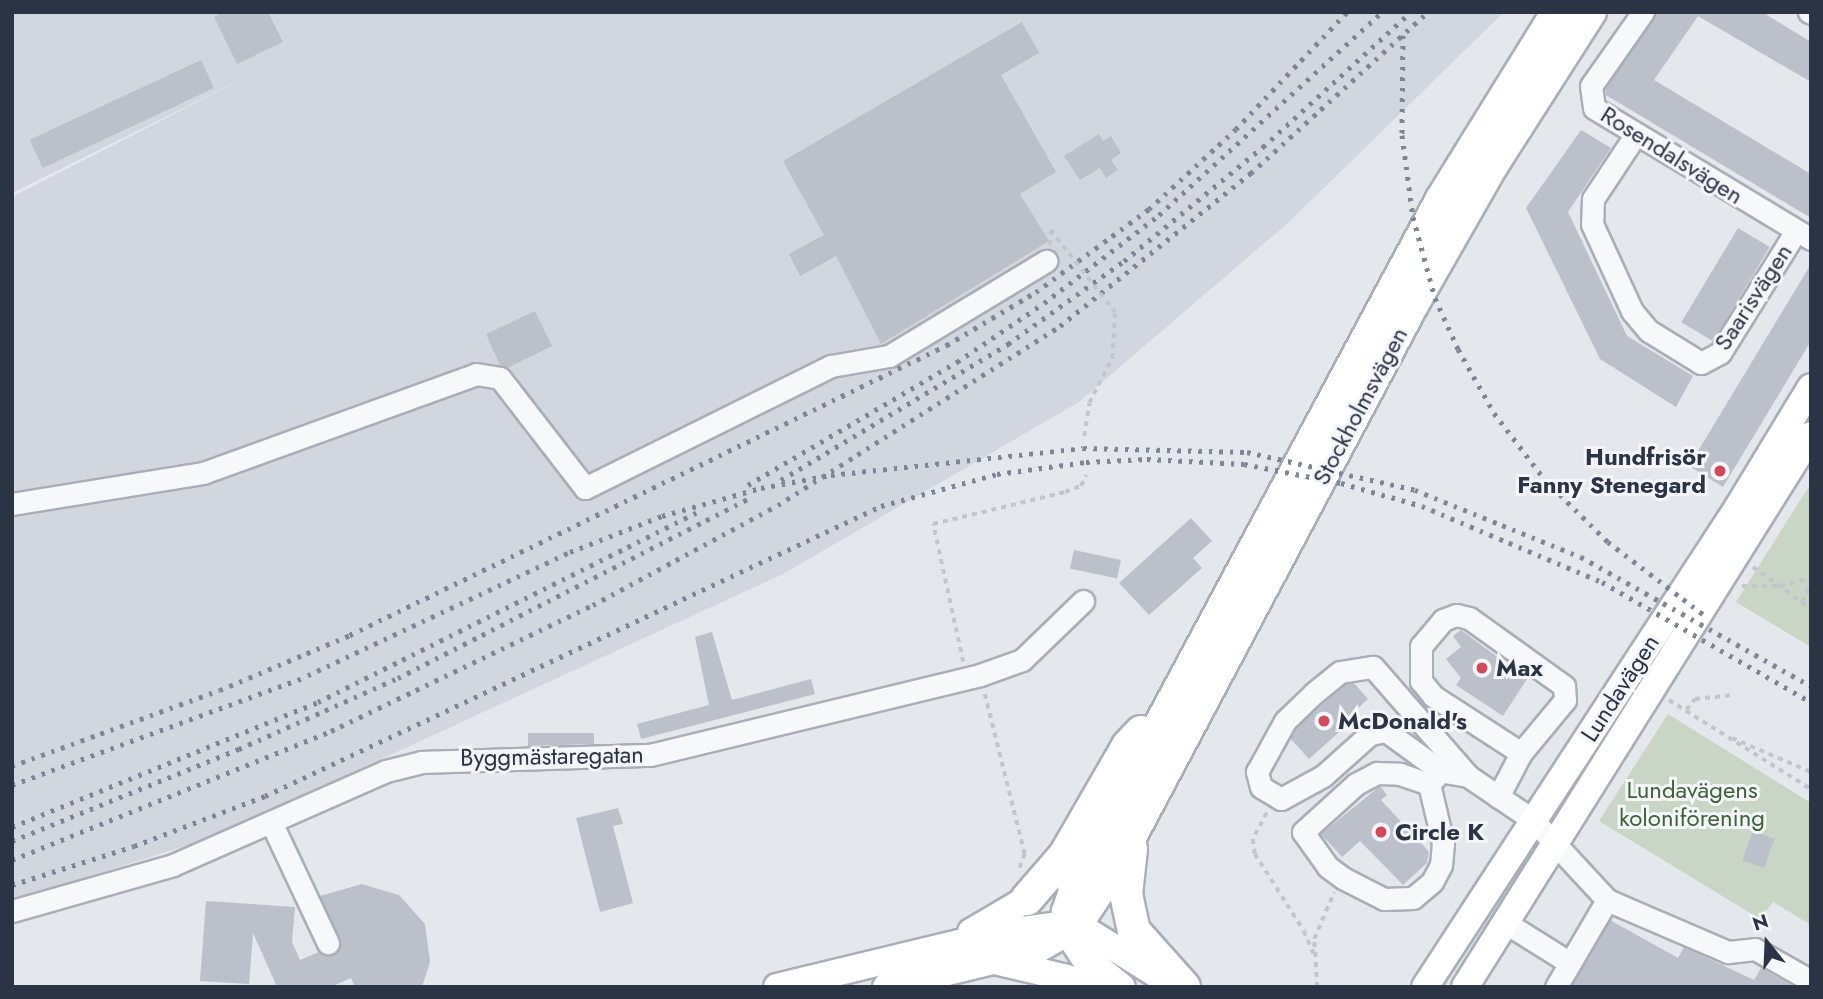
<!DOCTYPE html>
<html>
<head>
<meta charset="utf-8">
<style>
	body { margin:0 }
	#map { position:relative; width:1823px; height:999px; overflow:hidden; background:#e4e7ec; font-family:Jost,sans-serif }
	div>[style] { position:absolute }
	.built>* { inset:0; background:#d2d6de }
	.green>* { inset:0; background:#c9d6c5 }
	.building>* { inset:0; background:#bbc0ca; transform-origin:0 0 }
	.path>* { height:3.5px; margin-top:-1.75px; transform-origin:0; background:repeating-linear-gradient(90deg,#c2c5cb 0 5px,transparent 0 10px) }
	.roads { filter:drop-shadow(2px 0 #a9aeb7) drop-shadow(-2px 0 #a9aeb7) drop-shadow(0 2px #a9aeb7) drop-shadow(0 -2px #a9aeb7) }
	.minor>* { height:21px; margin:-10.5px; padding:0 10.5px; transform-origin:10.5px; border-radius:10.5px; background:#f7f8fa }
	.major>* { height:26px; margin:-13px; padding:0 13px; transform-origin:13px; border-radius:13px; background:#fff }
	.highway>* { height:32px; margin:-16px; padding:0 16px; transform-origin:16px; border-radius:16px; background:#fff }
	.rail>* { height:5px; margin-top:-2.5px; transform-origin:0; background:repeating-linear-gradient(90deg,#7d8696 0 3.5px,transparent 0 10.5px) }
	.path-bridge>* { height:3.5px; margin-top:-1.75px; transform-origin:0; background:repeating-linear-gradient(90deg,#c2c5cb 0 5px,transparent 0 10px) }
	.dots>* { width:19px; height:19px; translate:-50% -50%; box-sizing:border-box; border:4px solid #f4f6f9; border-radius:50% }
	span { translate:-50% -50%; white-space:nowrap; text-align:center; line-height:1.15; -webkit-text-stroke:6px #f4f6f9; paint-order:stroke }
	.street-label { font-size:24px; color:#2b3445 }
	.poi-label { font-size:24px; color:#2b3445; font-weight:700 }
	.right { translate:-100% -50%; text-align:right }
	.left { translate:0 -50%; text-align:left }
	.park-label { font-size:24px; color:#3f6138 }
	.frame { position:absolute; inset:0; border:14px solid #2b3445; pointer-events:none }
	.north { position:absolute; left:1732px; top:908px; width:70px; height:70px; -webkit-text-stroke:5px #f4f6f9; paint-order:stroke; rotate:342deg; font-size:19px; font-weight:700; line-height:28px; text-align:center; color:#2b3445 }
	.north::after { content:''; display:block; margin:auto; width:24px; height:32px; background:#2b3445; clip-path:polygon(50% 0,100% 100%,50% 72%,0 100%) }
</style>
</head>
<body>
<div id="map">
	<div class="built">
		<i style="clip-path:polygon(12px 12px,1504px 12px,1289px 222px,1079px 402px,783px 574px,210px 838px,12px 901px,12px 197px,260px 70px,12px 193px)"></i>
	</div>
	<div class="green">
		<i style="clip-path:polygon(1811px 483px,1811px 647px,1736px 602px)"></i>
		<i style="clip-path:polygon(1668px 714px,1811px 803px,1811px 925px,1773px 902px,1760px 919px,1599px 821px)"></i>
	</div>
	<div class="building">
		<i style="clip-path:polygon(224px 12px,268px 12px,283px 42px,237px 64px,214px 17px)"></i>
		<i style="clip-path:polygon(1657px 12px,1762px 12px,1811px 42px,1811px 82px,1698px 16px,1654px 80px,1811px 174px,1811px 218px,1606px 95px,1605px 89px)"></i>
		<i style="clip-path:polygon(1022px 22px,1039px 53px,1001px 75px,1056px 172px,1020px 194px,1049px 241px,881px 344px,836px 256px,800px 276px,789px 254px,824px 235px,783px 161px)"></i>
		<i style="left:201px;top:60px;width:31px;height:189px;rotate:65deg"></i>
		<i style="clip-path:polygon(1581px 130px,1611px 148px,1568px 212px,1627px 336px,1693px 376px,1676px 407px,1600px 359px,1526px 208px)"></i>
		<i style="clip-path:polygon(1099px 134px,1103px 141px,1111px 136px,1121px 153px,1111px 160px,1118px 170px,1106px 178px,1100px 168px,1080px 180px,1064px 156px)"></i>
		<i style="left:1738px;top:228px;width:37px;height:110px;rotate:31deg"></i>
		<i style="clip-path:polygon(1811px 264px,1811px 341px,1723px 487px,1689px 466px)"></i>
		<i style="clip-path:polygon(535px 311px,552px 346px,507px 368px,500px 365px,486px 334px)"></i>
		<i style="clip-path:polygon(1191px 518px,1212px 541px,1193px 558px,1202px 568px,1149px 615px,1119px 583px)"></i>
		<i style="left:1074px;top:550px;width:48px;height:19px;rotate:12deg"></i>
		<i style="clip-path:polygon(1461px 630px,1527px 679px,1503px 716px,1456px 685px,1461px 678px,1446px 659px,1461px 647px,1453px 636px)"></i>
		<i style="clip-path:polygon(712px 632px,732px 700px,811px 679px,815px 694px,641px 739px,637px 724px,709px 705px,695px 637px)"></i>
		<i style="clip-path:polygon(1354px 683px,1368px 699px,1356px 710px,1359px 714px,1309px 759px,1290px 738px,1296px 729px,1345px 684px)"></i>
		<i style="clip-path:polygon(528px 733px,594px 733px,594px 744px,528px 746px)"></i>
		<i style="clip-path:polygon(1380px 786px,1387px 795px,1381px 800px,1429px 852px,1427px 863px,1403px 885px,1360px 841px,1342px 857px,1321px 834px)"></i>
		<i style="clip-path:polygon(618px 808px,623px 824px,613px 826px,633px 903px,600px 912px,576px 818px)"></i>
		<i style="left:1753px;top:831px;width:23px;height:31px;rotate:20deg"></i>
		<i style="clip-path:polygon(362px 884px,399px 895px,425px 924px,430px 962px,422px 987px,355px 987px,351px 978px,331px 987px,277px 987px,253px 933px,249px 984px,200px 981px,206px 901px,295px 907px,292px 942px,300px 960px,319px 952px,333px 955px,341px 945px,320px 896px)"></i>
		<i style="clip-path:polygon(1610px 920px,1678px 958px,1684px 947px,1754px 980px,1761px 968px,1794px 987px,1571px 987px)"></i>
	</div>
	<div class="path">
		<i style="left:1049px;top:245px;width:15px;rotate:-82deg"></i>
		<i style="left:1810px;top:350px;width:2px;rotate:-63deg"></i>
		<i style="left:1084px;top:436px;width:33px;rotate:-81deg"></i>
		<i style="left:1089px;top:403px;width:51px;rotate:-62.9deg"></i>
		<i style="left:1112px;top:358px;width:46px;rotate:-86.3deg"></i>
		<i style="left:1753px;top:567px;width:72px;rotate:35.9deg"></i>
		<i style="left:1742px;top:586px;width:38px"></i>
		<i style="left:1780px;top:586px;width:32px;rotate:-14deg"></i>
		<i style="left:1802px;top:602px;width:23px;rotate:-67deg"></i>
		<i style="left:963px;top:662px;width:141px;rotate:-102.3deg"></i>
		<i style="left:933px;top:524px;width:136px;rotate:-13.6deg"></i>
		<i style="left:1065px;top:492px;width:17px;rotate:-21deg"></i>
		<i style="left:1081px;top:486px;width:12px;rotate:-66deg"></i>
		<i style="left:985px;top:694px;width:165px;rotate:76deg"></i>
		<i style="left:1025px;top:854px;width:15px;rotate:110deg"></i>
		<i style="left:1669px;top:700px;width:168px;rotate:32.1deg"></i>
		<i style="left:1686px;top:710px;width:14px;rotate:-51deg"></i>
		<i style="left:1695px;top:699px;width:39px;rotate:-6deg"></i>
		<i style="left:1732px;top:738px;width:86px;rotate:23.3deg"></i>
		<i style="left:1267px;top:813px;width:30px;rotate:118deg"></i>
		<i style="left:1253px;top:839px;width:15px;rotate:82deg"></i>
		<i style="left:1255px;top:854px;width:91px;rotate:57.5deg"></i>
		<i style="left:1304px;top:931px;width:26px;rotate:67deg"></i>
		<i style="left:1317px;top:987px;width:48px;rotate:-93.6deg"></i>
		<i style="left:1314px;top:939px;width:51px;rotate:-66.9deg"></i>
	</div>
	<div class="roads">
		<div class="minor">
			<i style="left:1643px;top:12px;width:90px;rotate:125.1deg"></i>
			<i style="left:1591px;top:86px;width:22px;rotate:82deg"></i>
			<i style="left:1594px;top:108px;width:253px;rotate:31.1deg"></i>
			<i style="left:1809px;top:12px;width:2px;rotate:27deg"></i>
			<i style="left:1636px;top:134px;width:78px;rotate:123.5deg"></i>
			<i style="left:1593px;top:199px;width:25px;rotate:92deg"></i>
			<i style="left:1592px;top:224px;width:96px;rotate:65.3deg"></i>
			<i style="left:1632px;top:311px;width:26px;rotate:50deg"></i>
			<i style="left:1649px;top:331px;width:61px;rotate:31.6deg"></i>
			<i style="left:1701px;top:363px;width:21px;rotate:-28deg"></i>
			<i style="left:1720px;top:353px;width:144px;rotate:-58.1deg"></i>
			<i style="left:12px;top:504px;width:193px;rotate:-9.2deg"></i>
			<i style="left:203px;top:473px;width:290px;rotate:-19.9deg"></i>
			<i style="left:476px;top:374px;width:24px;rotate:9deg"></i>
			<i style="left:500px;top:378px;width:139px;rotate:52.3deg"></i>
			<i style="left:585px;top:488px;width:275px;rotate:-26.4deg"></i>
			<i style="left:831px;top:366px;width:59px;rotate:-9.8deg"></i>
			<i style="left:889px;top:356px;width:184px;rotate:-31.2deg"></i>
			<i style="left:1468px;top:776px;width:27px;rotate:-170deg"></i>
			<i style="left:1441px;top:771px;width:68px;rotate:-144deg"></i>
			<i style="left:1386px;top:731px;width:16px;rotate:169deg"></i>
			<i style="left:1370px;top:734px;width:63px;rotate:138.2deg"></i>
			<i style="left:1323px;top:776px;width:48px;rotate:151.3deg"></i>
			<i style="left:1281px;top:799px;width:23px;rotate:-149deg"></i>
			<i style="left:1261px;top:787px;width:16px;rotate:-105deg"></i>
			<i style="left:1257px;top:772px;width:58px;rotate:-61.2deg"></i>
			<i style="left:1285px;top:721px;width:40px;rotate:-44deg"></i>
			<i style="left:1314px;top:693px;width:33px;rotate:-39deg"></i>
			<i style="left:1340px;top:672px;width:33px;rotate:-9deg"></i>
			<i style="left:1373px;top:667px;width:145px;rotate:48.9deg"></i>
			<i style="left:1468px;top:776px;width:78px;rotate:34.1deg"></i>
			<i style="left:1533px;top:820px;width:109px;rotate:47.2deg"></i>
			<i style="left:1607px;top:900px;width:101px;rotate:120.4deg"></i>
			<i style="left:1429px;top:784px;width:61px;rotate:76.7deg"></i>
			<i style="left:1443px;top:843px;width:22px;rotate:95deg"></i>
			<i style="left:1441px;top:865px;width:19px;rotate:118deg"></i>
			<i style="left:1432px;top:882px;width:25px;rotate:140deg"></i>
			<i style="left:1413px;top:898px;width:29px;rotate:178deg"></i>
			<i style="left:1384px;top:899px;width:46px;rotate:-152.9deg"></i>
			<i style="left:1343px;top:878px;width:19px;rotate:-144deg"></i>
			<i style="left:1328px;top:867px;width:43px;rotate:-125.5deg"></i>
			<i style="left:1303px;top:832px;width:72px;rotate:-42.2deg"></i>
			<i style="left:1356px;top:784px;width:24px;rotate:-28deg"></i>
			<i style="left:1377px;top:773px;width:23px;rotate:2deg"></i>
			<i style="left:1400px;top:774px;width:31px;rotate:19deg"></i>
			<i style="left:1429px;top:784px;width:18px;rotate:-47deg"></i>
			<i style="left:1498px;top:797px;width:50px;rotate:-62.4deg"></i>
			<i style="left:1521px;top:753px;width:69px;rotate:-50.3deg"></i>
			<i style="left:1565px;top:700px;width:14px;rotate:-94deg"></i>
			<i style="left:1564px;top:686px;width:117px;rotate:-144.4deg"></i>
			<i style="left:1469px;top:618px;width:13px;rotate:-167deg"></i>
			<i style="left:1456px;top:615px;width:14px;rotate:159deg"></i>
			<i style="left:1443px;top:620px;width:34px;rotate:130deg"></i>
			<i style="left:1421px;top:646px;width:35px;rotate:90deg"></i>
			<i style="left:1421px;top:681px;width:19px;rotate:51deg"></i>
			<i style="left:1433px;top:696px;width:105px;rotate:32.9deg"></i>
			<i style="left:271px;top:822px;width:134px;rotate:64.8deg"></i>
			<i style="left:1607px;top:900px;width:132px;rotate:23.3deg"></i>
			<i style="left:1728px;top:952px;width:27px;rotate:-6deg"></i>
			<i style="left:1755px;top:949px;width:64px;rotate:29.7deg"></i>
			<i style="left:12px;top:911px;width:167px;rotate:-15.9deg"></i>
			<i style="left:173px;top:865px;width:233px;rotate:-23.8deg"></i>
			<i style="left:386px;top:771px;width:37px;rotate:-14deg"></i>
			<i style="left:422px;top:762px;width:228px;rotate:-1.8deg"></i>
			<i style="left:650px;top:755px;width:340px;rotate:-13.6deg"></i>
			<i style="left:980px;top:675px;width:45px;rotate:-19.7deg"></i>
			<i style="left:1022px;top:660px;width:85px;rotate:-44deg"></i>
			<i style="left:1506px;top:923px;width:75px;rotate:32deg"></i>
		</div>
		<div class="major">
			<i style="left:1074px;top:886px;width:27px;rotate:110deg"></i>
			<i style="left:1065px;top:911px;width:31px;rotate:75deg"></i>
			<i style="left:1073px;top:941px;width:17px;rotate:57deg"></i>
			<i style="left:1082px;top:955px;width:51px;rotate:38.7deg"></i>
			<i style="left:971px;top:932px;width:65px;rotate:-30.5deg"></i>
			<i style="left:999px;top:962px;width:110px;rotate:13.2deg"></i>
			<i style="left:777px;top:987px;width:230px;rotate:-13.6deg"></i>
			<i style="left:1001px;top:933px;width:66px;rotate:-7.9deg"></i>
			<i style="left:1066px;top:924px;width:10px"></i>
			<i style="left:1076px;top:924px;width:119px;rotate:32deg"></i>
			<i style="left:886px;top:987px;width:144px;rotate:-13.7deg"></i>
			<i style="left:1425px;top:987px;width:573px;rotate:-56.89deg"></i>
			<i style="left:1738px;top:507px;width:140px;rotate:-58.7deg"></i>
			<i style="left:1465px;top:987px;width:651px;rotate:-57.92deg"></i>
		</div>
		<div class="highway">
			<i style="left:1131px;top:849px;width:45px;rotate:96.3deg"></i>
			<i style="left:1126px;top:894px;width:38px;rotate:78deg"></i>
			<i style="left:1134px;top:931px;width:75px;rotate:48.2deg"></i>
			<i style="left:1074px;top:886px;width:779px;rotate:-61.82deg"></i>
			<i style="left:1442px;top:199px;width:220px;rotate:-58.2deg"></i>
			<i style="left:1027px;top:899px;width:58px;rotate:-49.2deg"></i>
			<i style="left:1065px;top:855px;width:126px;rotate:-60deg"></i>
			<i style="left:1128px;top:746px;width:19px;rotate:-47deg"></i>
			<i style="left:1026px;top:953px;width:58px;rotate:-30.1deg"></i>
			<i style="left:1076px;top:924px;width:69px;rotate:-56.3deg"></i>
			<i style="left:1114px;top:867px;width:636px;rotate:-62.07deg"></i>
			<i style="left:1412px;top:305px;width:161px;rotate:-60.3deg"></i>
			<i style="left:1492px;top:165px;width:182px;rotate:-57.4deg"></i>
		</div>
	</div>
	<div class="rail">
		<i style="left:1403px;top:35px;width:100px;rotate:90.6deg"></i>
		<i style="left:1402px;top:135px;width:83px;rotate:82.4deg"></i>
		<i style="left:1413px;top:217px;width:84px;rotate:74.8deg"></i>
		<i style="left:1435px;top:298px;width:56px;rotate:65.7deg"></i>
		<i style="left:1458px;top:349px;width:73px;rotate:60.6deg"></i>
		<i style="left:1494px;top:413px;width:84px;rotate:52.7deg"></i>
		<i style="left:1545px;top:480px;width:88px;rotate:44.5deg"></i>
		<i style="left:1608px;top:542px;width:121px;rotate:37.2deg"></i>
		<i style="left:781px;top:480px;width:265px;rotate:-30.9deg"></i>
		<i style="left:1008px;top:344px;width:143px;rotate:-35.6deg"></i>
		<i style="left:1124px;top:261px;width:180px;rotate:-39.4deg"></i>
		<i style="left:1263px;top:147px;width:200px;rotate:-42.4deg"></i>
		<i style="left:748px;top:485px;width:243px;rotate:-30.5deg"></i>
		<i style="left:957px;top:362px;width:105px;rotate:-34.1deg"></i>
		<i style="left:1044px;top:303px;width:145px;rotate:-37.4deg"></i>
		<i style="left:1159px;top:215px;width:302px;rotate:-42.3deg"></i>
		<i style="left:12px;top:766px;width:221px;rotate:-20.1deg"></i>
		<i style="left:220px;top:690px;width:141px;rotate:-22.9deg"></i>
		<i style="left:350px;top:635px;width:664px;rotate:-25.91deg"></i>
		<i style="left:947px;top:345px;width:104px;rotate:-30.8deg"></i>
		<i style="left:1036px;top:292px;width:140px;rotate:-36.3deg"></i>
		<i style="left:1149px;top:209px;width:118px;rotate:-42.6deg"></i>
		<i style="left:1236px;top:129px;width:161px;rotate:-46.5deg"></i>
		<i style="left:12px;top:785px;width:305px;rotate:-20.2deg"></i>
		<i style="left:298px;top:680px;width:301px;rotate:-25.2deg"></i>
		<i style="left:570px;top:552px;width:99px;rotate:-21.4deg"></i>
		<i style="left:662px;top:516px;width:103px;rotate:-15.8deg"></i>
		<i style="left:761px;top:488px;width:71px;rotate:-10.5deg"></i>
		<i style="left:831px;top:475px;width:253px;rotate:-6.1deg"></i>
		<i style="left:1083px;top:448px;width:164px;rotate:1.4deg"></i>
		<i style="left:1247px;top:452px;width:172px;rotate:12.7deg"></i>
		<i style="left:1415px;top:490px;width:179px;rotate:22deg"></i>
		<i style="left:1581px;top:557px;width:264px;rotate:29.3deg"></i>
		<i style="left:12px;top:827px;width:331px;rotate:-22.2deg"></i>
		<i style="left:318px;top:702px;width:429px;rotate:-26.6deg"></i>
		<i style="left:12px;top:841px;width:245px;rotate:-22.1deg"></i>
		<i style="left:239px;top:749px;width:174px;rotate:-24.1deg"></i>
		<i style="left:398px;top:678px;width:397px;rotate:-27.1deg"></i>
		<i style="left:12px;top:860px;width:344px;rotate:-22deg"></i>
		<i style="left:331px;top:731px;width:291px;rotate:-25.7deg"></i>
		<i style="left:593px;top:605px;width:210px;rotate:-28.4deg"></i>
		<i style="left:778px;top:505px;width:334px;rotate:-32.4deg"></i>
		<i style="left:1060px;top:326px;width:245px;rotate:-38.7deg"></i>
		<i style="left:1251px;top:173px;width:239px;rotate:-42.3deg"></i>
		<i style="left:12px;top:885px;width:128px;rotate:-17.7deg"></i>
		<i style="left:134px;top:846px;width:140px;rotate:-20.9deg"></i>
		<i style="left:265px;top:796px;width:681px;rotate:-25.21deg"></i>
		<i style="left:881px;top:506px;width:120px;rotate:-15.4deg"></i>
		<i style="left:997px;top:474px;width:90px;rotate:-7.7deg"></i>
		<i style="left:1086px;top:462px;width:61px;rotate:-2.8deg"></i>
		<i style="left:1147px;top:459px;width:97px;rotate:3deg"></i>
		<i style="left:1244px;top:464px;width:99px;rotate:11.1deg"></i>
		<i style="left:1341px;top:483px;width:84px;rotate:15.9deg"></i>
		<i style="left:1422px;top:506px;width:195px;rotate:22.9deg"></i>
		<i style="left:1602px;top:582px;width:241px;rotate:29.9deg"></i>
	</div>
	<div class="path-bridge">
		<i style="left:1051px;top:230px;width:104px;rotate:52deg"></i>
	</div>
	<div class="dots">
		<i style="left:1720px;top:471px;background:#d1495b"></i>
		<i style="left:1482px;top:668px;background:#d1495b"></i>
		<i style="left:1324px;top:721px;background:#d1495b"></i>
		<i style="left:1381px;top:832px;background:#d1495b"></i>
	</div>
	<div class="street-label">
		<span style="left:1672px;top:155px;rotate:32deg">Rosendalsvägen</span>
		<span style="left:1753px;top:297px;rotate:-57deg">Saarisvägen</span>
		<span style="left:1360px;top:406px;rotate:-62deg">Stockholmsvägen</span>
		<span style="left:1620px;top:688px;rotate:-57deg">Lundavägen</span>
		<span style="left:552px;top:756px;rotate:-1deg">Byggmästaregatan</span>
	</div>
	<div class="poi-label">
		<span class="right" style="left:1706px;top:471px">Hundfrisör<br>Fanny Stenegard</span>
		<span class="left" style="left:1496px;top:668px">Max</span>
		<span class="left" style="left:1338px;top:721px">McDonald's</span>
		<span class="left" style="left:1395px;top:832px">Circle K</span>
	</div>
	<div class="park-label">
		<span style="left:1692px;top:804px">Lundavägens<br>koloniförening</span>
	</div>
	<div class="frame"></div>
	<div class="north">N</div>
</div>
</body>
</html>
